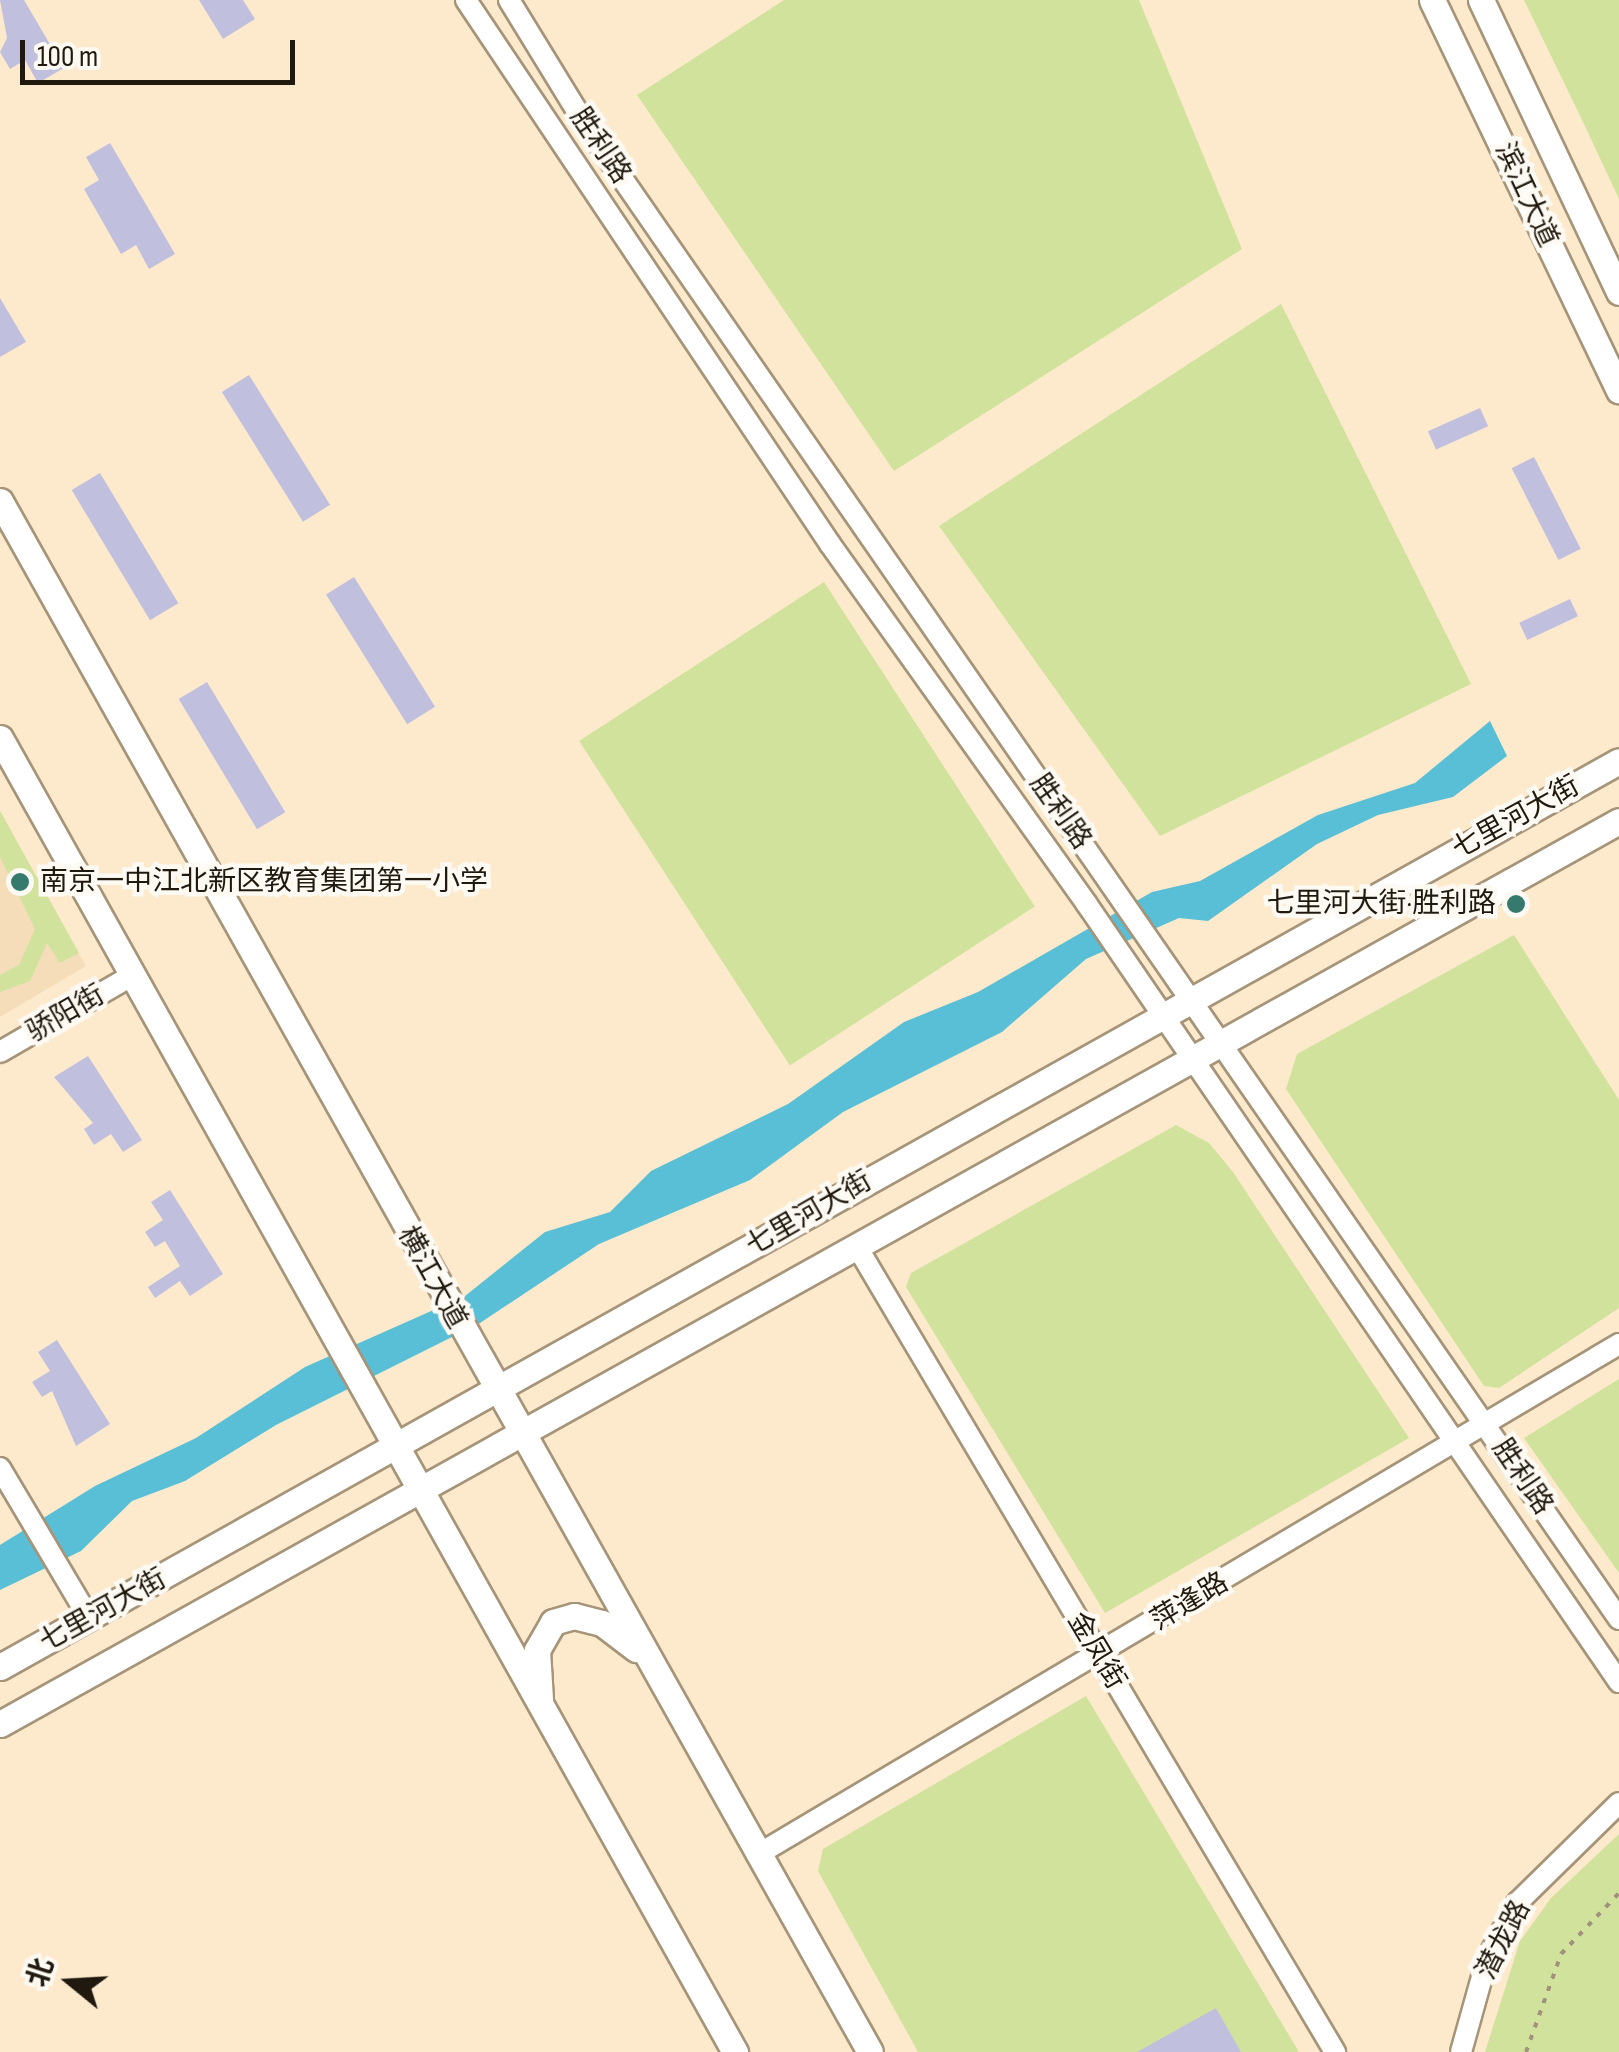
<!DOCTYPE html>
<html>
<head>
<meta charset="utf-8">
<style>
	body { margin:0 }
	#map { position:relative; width:1619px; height:2052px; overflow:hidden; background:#fdeacd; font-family:"Sofia Sans Condensed","Noto Sans SC",sans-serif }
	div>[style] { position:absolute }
	.built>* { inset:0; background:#f5ddba }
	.green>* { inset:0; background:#d0e29b; transform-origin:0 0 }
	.water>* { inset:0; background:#58bfd6 }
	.building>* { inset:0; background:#c0bfde; transform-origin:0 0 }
	.path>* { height:4px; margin-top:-2px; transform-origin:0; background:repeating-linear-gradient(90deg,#a0927d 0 5px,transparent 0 13px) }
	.roads { filter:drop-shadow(2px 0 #a69479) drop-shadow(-2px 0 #a69479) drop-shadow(0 2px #a69479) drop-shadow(0 -2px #a69479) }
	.minor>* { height:20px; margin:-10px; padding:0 10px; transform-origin:10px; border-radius:10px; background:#fff }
	.major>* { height:25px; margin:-12.5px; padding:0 12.5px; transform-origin:12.5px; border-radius:12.5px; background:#fff }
	.dots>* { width:28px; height:28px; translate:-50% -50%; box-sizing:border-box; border:5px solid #fdf9f3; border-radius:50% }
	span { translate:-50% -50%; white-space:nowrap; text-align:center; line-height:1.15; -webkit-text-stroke:9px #fdf9f3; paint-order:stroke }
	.street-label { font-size:28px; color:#20190f }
	.poi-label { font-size:28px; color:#20190f }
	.left { translate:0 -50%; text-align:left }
	.right { translate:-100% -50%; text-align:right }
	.north { position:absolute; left:20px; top:1932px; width:100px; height:100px; -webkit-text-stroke:8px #fdf9f3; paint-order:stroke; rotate:288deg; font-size:28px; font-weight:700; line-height:40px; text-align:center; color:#20190f }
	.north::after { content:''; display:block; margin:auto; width:35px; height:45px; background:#20190f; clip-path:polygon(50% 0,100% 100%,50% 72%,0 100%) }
	.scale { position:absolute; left:20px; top:40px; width:275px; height:45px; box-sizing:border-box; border:5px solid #20190f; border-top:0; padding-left:12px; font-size:30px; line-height:35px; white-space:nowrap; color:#20190f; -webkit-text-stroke:8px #fdf9f3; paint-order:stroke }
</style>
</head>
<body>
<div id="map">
	<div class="built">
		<i style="clip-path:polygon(0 811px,86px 966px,0 1017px)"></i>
	</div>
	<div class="green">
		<i style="clip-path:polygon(784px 0,1139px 0,1242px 249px,894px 471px,637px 95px)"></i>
		<i style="clip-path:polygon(1524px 0,1619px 0,1619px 199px,1584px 124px)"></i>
		<i style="clip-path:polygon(1281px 304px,1471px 684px,1160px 836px,939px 526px)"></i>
		<i style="left:824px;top:582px;width:387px;height:292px;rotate:57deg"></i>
		<i style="clip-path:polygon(0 811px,79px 953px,60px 963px,47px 943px,30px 981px,0 992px,0 975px,19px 965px,35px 929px,0 857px)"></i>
		<i style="clip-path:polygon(1514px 935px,1619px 1100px,1619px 1308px,1499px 1388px,1484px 1386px,1286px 1089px,1297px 1054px)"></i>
		<i style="clip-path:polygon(1176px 1125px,1209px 1143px,1233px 1172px,1409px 1438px,1105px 1613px,906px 1287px,911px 1273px)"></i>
		<i style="clip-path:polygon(1619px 1379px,1619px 1573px,1524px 1438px)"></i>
		<i style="clip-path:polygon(1086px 1696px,1299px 2052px,918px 2052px,818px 1871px,823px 1849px)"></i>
		<i style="clip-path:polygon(1619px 1834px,1619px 2052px,1485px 2052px,1520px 1941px,1551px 1898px)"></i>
	</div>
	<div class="water">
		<i style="clip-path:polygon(1490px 721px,1507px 756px,1453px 797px,1378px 815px,1317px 844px,1208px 921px,1179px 918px,1086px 959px,1002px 1032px,843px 1112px,750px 1180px,599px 1244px,480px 1323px,276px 1425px,185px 1481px,132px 1501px,81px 1551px,0 1590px,0 1545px,95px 1486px,196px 1438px,305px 1367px,465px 1296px,545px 1232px,610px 1212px,651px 1171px,788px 1104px,904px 1022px,978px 992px,1152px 892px,1200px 881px,1318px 815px,1415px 783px)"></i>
	</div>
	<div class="building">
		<i style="clip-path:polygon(0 0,24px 0,64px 68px,38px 83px,25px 60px,10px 69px,0 52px,7px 38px)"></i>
		<i style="clip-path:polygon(199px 0,243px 0,255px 19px,223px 39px)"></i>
		<i style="clip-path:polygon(110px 143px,175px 254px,149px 269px,136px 245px,121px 254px,84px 189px,99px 180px,86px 157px)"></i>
		<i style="clip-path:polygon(0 298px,26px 342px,0 357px)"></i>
		<i style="left:249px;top:375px;width:153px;height:32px;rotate:58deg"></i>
		<i style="left:1480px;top:408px;width:20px;height:57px;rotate:66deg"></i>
		<i style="left:1534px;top:457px;width:103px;height:25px;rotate:63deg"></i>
		<i style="left:100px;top:473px;width:152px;height:33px;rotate:59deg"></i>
		<i style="left:354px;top:577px;width:153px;height:33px;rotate:58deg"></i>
		<i style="left:1570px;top:599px;width:19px;height:56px;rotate:65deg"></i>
		<i style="left:207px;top:682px;width:152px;height:33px;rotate:59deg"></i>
		<i style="clip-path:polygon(88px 1056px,142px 1140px,123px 1152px,111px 1134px,94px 1145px,84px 1129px,93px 1123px,54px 1077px)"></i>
		<i style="clip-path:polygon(170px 1190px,223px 1274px,190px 1296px,180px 1281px,155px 1298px,148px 1287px,180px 1266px,165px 1241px,155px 1247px,145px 1232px,163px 1220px,151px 1202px)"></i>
		<i style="clip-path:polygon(57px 1340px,110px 1424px,76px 1446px,52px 1391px,42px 1397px,32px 1382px,50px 1371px,38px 1352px)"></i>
		<i style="clip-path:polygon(1216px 2008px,1241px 2052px,1137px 2052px)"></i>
	</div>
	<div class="path">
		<i style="left:1526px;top:2052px;width:104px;rotate:-70.3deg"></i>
		<i style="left:1561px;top:1954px;width:84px;rotate:-46.4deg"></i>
	</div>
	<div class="roads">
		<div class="minor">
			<i style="left:466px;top:0;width:655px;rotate:56.21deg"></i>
			<i style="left:830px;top:544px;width:441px;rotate:54.5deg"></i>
			<i style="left:1086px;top:903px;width:944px;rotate:55.62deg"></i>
			<i style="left:509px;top:0;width:151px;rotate:58.5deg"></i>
			<i style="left:588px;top:129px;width:1812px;rotate:55.32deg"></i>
			<i style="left:0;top:1052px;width:154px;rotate:-30.1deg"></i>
			<i style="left:859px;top:1250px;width:933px;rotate:59.31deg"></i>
			<i style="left:0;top:1468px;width:174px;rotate:59.3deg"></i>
			<i style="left:757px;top:1855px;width:1002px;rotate:-30.66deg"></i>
			<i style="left:1461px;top:2052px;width:97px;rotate:-74.4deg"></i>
			<i style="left:1487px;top:1959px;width:64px;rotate:-61.8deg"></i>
			<i style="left:1517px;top:1903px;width:143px;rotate:-44.4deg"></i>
		</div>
		<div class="major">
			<i style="left:1432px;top:0;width:433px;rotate:64.4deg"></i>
			<i style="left:1481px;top:0;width:323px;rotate:64.7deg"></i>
			<i style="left:0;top:501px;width:1778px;rotate:60.71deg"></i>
			<i style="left:0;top:738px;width:1506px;rotate:60.78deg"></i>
			<i style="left:0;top:1667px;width:1855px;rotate:-29.23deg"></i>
			<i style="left:540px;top:1699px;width:49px;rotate:-93.5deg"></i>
			<i style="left:537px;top:1650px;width:32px;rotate:-60deg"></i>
			<i style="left:553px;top:1622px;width:22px;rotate:-16deg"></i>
			<i style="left:574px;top:1616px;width:29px;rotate:14deg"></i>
			<i style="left:602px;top:1623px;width:43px;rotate:37.4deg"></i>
			<i style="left:0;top:1724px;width:1854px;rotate:-29.15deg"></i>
		</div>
	</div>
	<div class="dots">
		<i style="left:20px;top:882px;background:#357a6d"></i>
		<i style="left:1516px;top:904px;background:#357a6d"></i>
	</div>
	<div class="street-label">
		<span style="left:600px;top:146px;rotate:56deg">胜利路</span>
		<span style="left:1526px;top:195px;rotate:65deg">滨江大道</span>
		<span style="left:1060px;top:812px;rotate:55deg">胜利路</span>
		<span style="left:1516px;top:818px;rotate:-29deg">七里河大街</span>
		<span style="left:66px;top:1014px;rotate:-30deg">骄阳街</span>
		<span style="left:809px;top:1214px;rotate:-30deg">七里河大街</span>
		<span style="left:432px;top:1278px;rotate:61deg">横江大道</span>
		<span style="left:1522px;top:1477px;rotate:56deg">胜利路</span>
		<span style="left:1190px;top:1602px;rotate:-31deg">萍逢路</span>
		<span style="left:103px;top:1611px;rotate:-29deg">七里河大街</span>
		<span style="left:1096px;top:1651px;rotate:59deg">金凤街</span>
		<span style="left:1504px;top:1940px;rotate:-63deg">潜龙路</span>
	</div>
	<div class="poi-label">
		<span class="left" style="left:40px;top:882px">南京一中江北新区教育集团第一小学</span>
		<span class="right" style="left:1496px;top:904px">七里河大街·胜利路</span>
	</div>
	<div class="north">北</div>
	<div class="scale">100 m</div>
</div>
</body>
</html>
